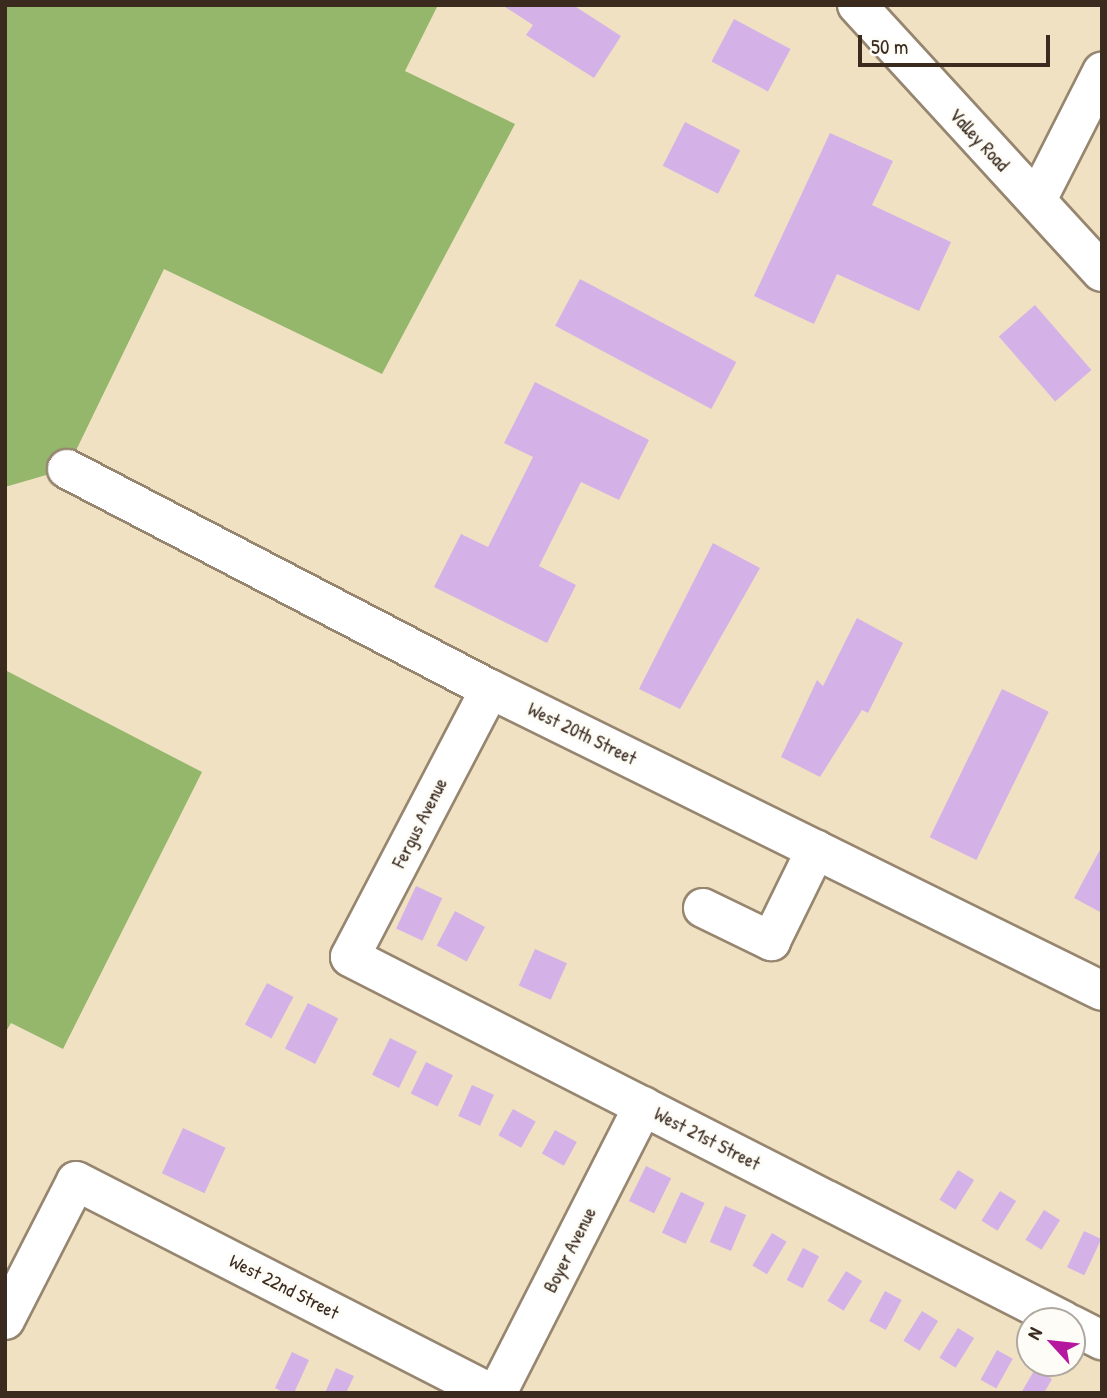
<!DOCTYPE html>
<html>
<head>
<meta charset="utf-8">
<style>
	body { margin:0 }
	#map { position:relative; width:1107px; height:1398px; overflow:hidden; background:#f1e1c3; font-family:"Patrick Hand",sans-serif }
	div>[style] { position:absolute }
	.forest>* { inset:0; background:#94b76c }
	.building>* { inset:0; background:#d4b2e8; transform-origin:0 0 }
	.roads { filter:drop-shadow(2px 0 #968670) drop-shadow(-2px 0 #968670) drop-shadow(0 2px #968670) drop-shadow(0 -2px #968670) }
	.minor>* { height:38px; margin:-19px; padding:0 19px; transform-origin:19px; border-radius:19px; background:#fff }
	span { translate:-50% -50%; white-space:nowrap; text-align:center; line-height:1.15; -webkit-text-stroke:6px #fdfcf7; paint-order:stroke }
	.street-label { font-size:19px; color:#3b2a1e }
	.frame { position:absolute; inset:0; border:7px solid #3b2a1e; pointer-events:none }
	.north { position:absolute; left:1016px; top:1307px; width:70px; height:70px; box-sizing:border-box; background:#fdfcf7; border:2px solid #afa8a0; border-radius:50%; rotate:297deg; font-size:19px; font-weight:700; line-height:28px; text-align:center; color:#3b2a1e }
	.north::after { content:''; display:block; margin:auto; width:24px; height:32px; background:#b5179e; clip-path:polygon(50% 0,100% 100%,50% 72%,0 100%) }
	.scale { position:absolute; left:858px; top:35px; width:192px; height:32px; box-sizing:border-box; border:4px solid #3b2a1e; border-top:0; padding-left:9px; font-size:21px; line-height:24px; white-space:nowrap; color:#3b2a1e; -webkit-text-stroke:5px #fdfcf7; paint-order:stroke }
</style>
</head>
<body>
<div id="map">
	<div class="forest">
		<i style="clip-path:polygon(5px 5px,438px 5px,405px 71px,515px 124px,382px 374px,164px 269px,67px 469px,5px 487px)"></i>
		<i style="clip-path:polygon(5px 670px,202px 772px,63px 1049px,11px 1023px,5px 1033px)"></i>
	</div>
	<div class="building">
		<i style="clip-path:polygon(502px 5px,573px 5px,621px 36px,594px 78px,526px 35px,533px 25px)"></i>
		<i style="left:734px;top:19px;width:64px;height:48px;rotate:28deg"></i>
		<i style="left:685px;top:122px;width:62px;height:49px;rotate:27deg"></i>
		<i style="clip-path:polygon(830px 133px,893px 161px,872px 205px,951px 242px,919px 311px,837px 274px,814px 324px,754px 296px)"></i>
		<i style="left:580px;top:279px;width:177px;height:53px;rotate:28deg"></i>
		<i style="left:1035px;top:305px;width:86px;height:48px;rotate:49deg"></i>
		<i style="clip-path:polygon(535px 382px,649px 440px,619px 500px,581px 482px,539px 566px,576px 585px,547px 643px,434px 587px,461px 534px,488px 547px,533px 457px,504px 443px)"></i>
		<i style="clip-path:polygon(713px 543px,760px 568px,680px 709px,639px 689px)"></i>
		<i style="clip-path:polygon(857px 618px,903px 643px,868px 713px,862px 710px,820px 777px,781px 757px,817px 680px,823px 686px)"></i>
		<i style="left:1002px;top:689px;width:52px;height:165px;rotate:26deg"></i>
		<i style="clip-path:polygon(1102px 846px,1102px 913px,1074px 898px)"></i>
		<i style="left:416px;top:886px;width:29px;height:47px;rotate:25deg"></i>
		<i style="left:455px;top:911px;width:34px;height:39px;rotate:28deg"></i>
		<i style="left:535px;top:949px;width:35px;height:40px;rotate:24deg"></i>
		<i style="left:267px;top:983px;width:30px;height:47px;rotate:28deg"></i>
		<i style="left:308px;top:1003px;width:34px;height:51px;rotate:27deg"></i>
		<i style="left:390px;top:1038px;width:30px;height:41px;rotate:26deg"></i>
		<i style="left:426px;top:1062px;width:30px;height:35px;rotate:26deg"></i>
		<i style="left:472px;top:1085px;width:24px;height:34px;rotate:24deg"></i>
		<i style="left:513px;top:1109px;width:26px;height:30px;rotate:29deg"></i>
		<i style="left:183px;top:1128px;width:47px;height:50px;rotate:25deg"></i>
		<i style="left:555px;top:1130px;width:25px;height:27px;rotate:29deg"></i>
		<i style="left:646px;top:1166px;width:28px;height:39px;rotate:26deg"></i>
		<i style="left:958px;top:1170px;width:19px;height:35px;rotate:32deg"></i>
		<i style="left:1000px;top:1191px;width:19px;height:35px;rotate:32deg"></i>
		<i style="left:681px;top:1192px;width:26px;height:45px;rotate:25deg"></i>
		<i style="left:725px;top:1206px;width:23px;height:39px;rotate:23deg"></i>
		<i style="left:1044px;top:1210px;width:19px;height:35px;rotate:32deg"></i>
		<i style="left:1084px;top:1231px;width:19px;height:40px;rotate:25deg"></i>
		<i style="left:772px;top:1233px;width:17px;height:38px;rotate:31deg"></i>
		<i style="left:803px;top:1248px;width:18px;height:36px;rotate:27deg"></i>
		<i style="left:846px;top:1271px;width:19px;height:35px;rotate:32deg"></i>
		<i style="left:885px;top:1291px;width:19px;height:34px;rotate:28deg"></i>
		<i style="left:922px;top:1311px;width:19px;height:35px;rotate:32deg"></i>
		<i style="left:958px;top:1328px;width:19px;height:35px;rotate:32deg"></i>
		<i style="left:997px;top:1350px;width:18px;height:34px;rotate:29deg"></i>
		<i style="clip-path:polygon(292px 1352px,309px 1360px,294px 1393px,285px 1393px,275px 1388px)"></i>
		<i style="clip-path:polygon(336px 1368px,354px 1376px,346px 1393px,325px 1393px)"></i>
		<i style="clip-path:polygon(1035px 1369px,1052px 1379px,1044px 1393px,1021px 1393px)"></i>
	</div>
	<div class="roads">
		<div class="minor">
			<i style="left:857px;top:5px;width:362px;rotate:47.5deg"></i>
			<i style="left:1037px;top:200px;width:144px;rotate:-63.1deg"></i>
			<i style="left:67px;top:469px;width:477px;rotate:27.5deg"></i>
			<i style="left:490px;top:689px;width:682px;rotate:26.26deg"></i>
			<i style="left:490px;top:689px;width:302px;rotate:117.6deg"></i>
			<i style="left:350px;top:957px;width:801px;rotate:27.01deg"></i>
			<i style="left:703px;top:908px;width:76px;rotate:25.9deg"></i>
			<i style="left:771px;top:941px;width:102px;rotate:-63.9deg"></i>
			<i style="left:5px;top:1320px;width:156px;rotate:-62.9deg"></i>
			<i style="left:76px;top:1181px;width:466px;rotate:27.1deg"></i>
			<i style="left:1072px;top:1325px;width:34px;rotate:27deg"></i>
			<i style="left:497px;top:1393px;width:322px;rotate:-63deg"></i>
		</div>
	</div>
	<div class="street-label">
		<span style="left:979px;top:140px;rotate:47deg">Valley Road</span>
		<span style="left:582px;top:734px;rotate:26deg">West 20th Street</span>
		<span style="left:420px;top:823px;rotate:-63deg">Fergus Avenue</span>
		<span style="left:707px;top:1139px;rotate:27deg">West 21st Street</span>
		<span style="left:570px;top:1250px;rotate:-63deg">Boyer Avenue</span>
		<span style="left:284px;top:1287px;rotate:27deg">West 22nd Street</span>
	</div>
	<div class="frame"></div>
	<div class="north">N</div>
	<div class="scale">50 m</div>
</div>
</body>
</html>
